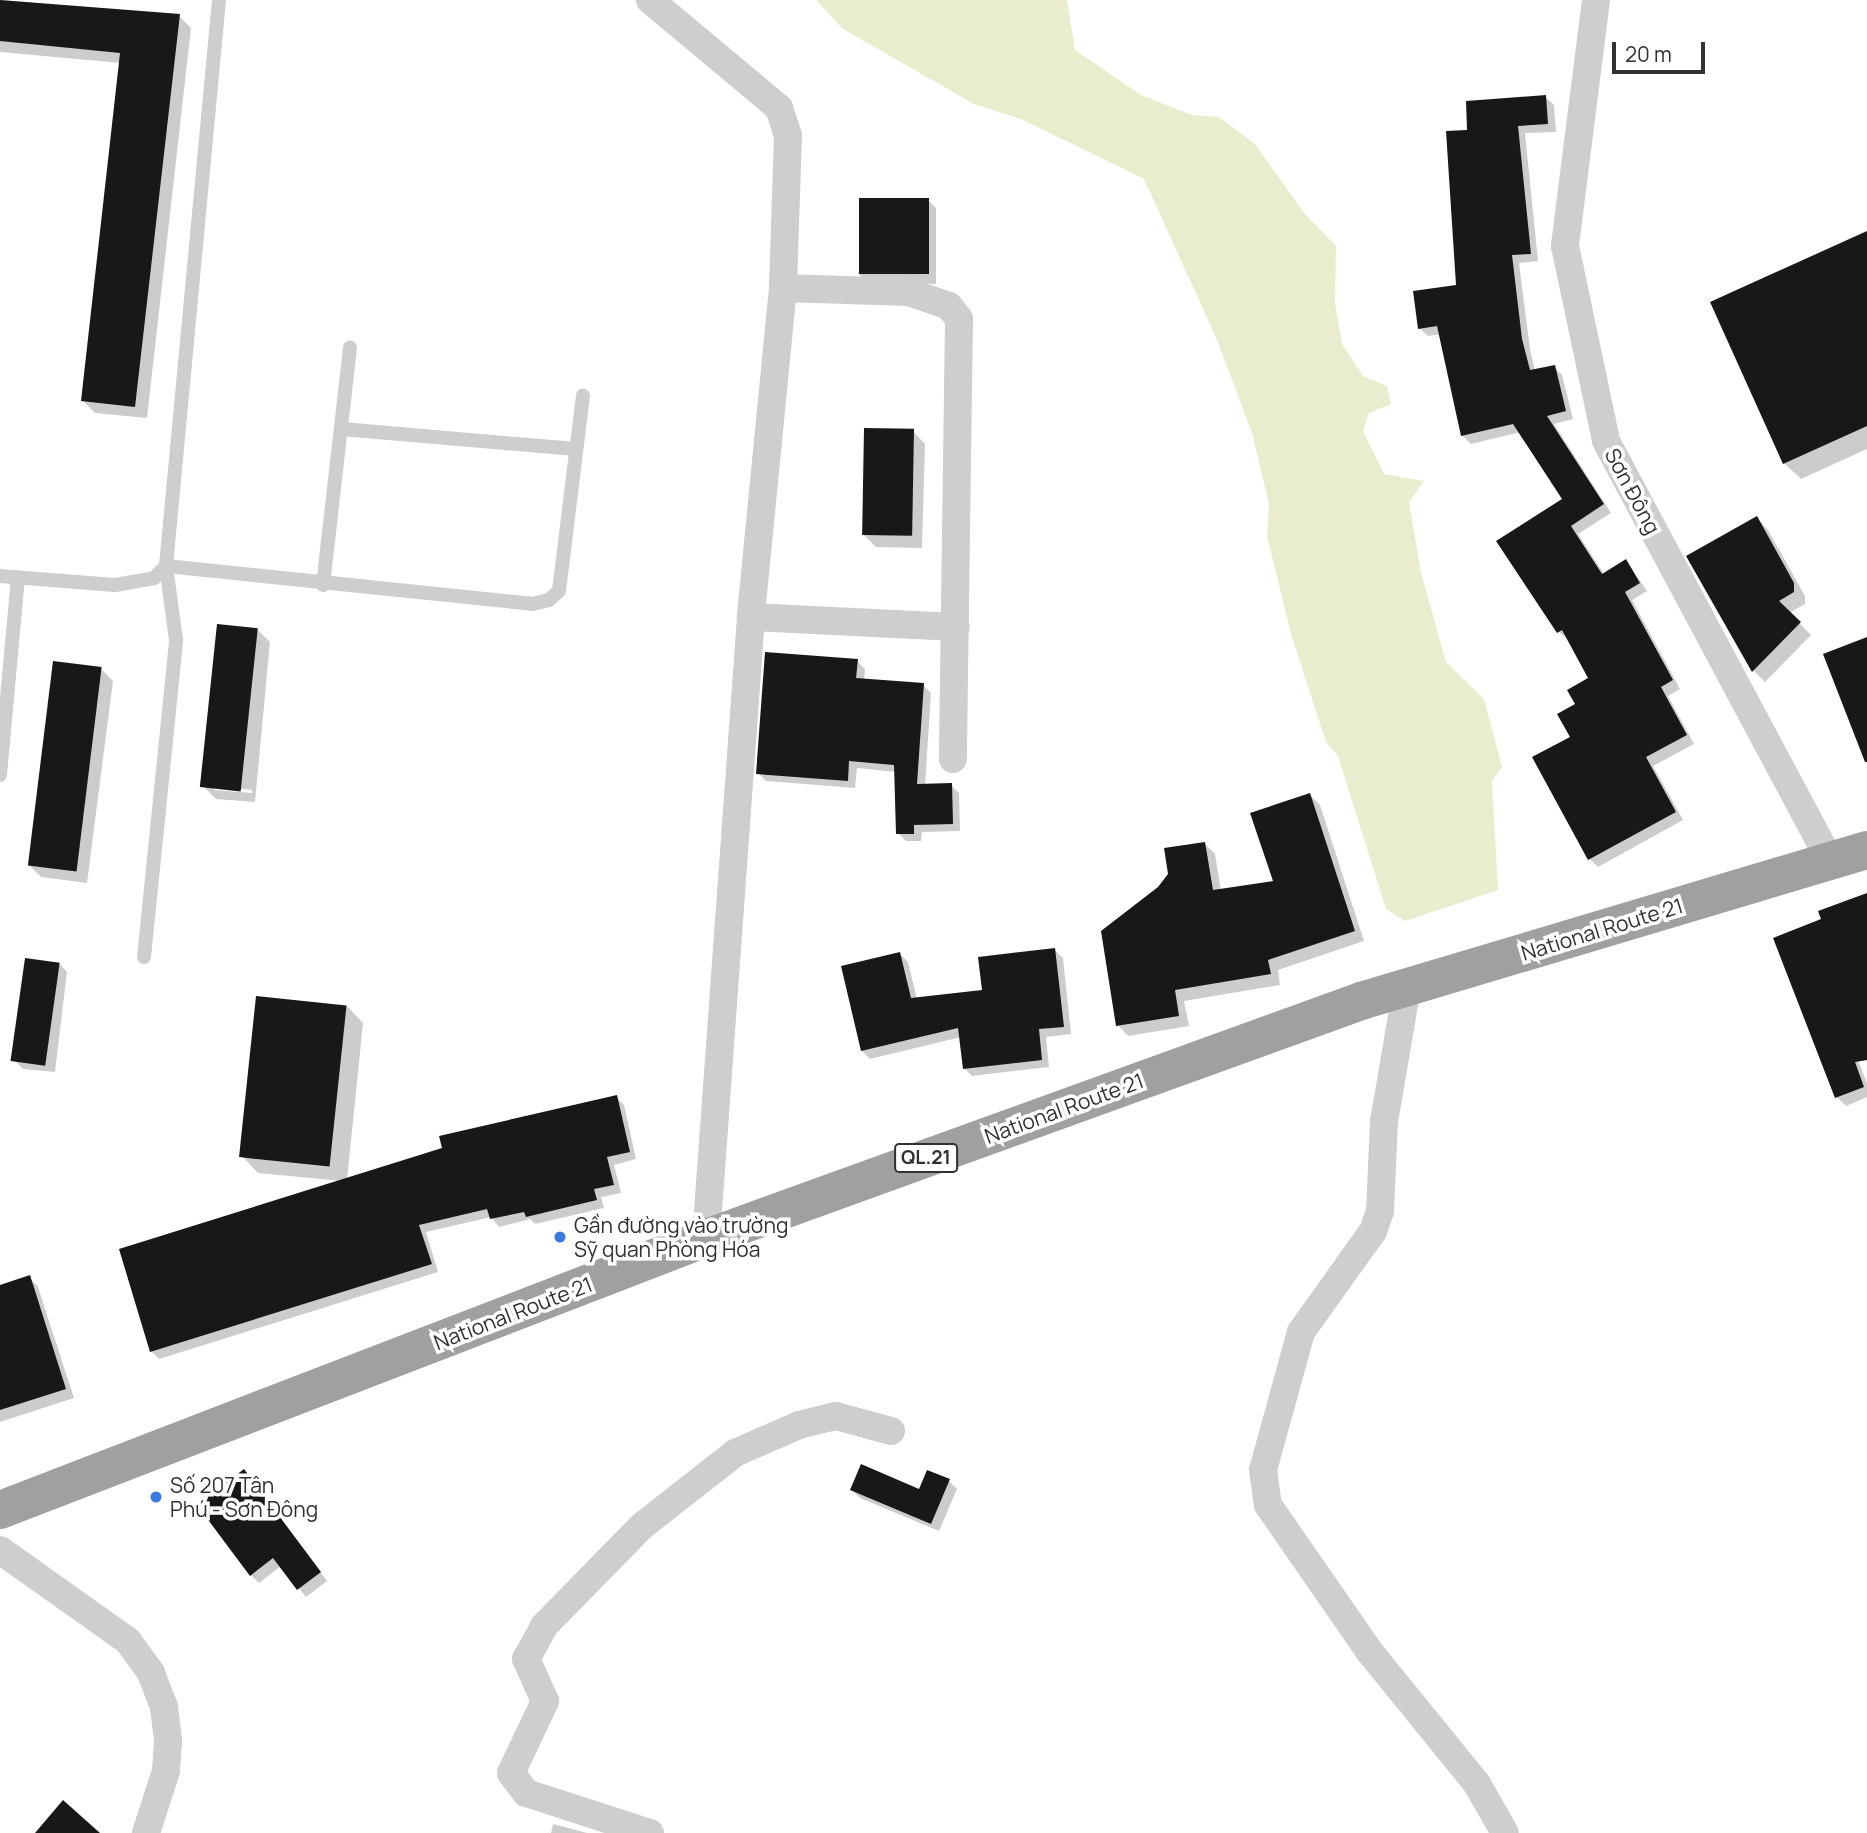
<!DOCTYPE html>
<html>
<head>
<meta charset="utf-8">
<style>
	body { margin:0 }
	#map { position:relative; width:1867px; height:1833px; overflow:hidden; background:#fff; font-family:Manrope,sans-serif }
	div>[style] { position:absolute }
	.water>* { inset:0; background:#eaedcd }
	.shadow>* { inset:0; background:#0003 }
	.building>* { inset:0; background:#181818; transform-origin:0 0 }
	.service>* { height:14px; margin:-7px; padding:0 7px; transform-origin:7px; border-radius:7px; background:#cecece }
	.minor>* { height:28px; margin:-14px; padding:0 14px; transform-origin:14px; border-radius:14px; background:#cecece }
	.trunk>* { height:38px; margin:-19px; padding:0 19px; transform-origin:19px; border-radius:19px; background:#a0a0a0 }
	.dots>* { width:19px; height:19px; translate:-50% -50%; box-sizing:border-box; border:4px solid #fff; border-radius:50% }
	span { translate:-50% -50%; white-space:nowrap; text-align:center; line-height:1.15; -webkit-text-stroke:7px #fff; paint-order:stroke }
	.shield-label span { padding:2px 5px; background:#fff; border:2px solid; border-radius:5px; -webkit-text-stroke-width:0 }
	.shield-label { font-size:19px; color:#313131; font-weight:700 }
	.street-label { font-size:21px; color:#313131 }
	.poi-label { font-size:21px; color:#313131 }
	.left { translate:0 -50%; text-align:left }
	.scale { position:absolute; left:1612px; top:42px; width:93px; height:32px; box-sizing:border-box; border:4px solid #313131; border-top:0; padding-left:9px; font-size:21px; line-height:24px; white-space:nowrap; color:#313131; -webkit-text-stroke:5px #fff; paint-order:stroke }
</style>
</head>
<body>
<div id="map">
	<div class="water">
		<i style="clip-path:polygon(816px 0,1067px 0,1075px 50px,1141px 95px,1192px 115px,1219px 117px,1255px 144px,1304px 213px,1336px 246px,1335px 303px,1342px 344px,1363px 376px,1387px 386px,1391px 404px,1369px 413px,1363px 431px,1384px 474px,1424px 481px,1409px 502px,1421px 573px,1446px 662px,1484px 699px,1502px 767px,1492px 781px,1498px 890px,1405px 921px,1386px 909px,1338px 756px,1326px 742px,1291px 634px,1267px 536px,1269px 504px,1252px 433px,1218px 342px,1144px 179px,1021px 119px,974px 104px,843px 29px)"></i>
	</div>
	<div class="shadow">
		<i style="clip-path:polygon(0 0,179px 16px,191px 28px,147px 418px,95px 413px,83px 401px,121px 63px,0 52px)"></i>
		<i style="clip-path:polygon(1545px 97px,1554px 105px,1556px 132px,1525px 133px,1538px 261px,1519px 263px,1530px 349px,1535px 371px,1554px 367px,1562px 375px,1573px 419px,1554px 424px,1611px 513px,1578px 534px,1604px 574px,1626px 561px,1647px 591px,1632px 600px,1680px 689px,1668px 696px,1694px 744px,1653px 766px,1683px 820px,1598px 867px,1590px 859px,1572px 738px,1590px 679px,1568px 639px,1559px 632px,1564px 500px,1521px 432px,1471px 444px,1462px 435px,1441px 334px,1428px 336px,1419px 328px,1458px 287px,1469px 131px)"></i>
		<i style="clip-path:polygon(928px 200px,936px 208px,936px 284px,866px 281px,858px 273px)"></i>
		<i style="clip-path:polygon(1867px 233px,1867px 449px,1801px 479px,1784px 463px)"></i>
		<i style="clip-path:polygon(913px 431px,925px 444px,922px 548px,876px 547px,863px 534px)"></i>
		<i style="clip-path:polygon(1757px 518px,1768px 530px,1805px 596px,1805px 604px,1789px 613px,1811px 635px,1765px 682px,1754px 671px,1689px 557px)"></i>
		<i style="clip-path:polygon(evenodd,258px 630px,270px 642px,255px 802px,216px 799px,203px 786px,258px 630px,214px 786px,252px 790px,252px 793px,214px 790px,214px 786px)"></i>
		<i style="clip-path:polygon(857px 661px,865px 669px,864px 680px,923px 685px,931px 693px,925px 786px,951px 785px,959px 793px,960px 831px,922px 832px,921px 841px,906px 841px,898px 833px,896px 772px,857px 768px,855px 788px,766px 781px,758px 773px)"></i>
		<i style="clip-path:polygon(101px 669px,113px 681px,87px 883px,41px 877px,29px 865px)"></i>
		<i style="clip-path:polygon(1310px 795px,1320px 805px,1364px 941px,1278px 970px,1280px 985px,1184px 1001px,1189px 1026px,1128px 1036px,1118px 1025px,1160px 889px,1205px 844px,1215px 854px,1221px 891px,1275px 883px)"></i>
		<i style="clip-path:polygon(1867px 895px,1867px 1015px,1844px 1024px,1867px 1083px,1867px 1097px,1846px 1106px,1837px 1097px,1823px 920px)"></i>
		<i style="clip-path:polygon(1055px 950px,1063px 958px,1071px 1034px,1046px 1037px,1049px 1067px,972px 1076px,964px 1068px,961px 1037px,870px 1059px,862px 1051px,900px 954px,908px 962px,917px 999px,984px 991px)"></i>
		<i style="clip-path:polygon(60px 964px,67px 972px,55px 1072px,23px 1069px,15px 1061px)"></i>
		<i style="clip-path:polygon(347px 1006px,363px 1023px,347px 1180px,616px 1097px,624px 1105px,636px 1159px,614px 1165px,621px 1193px,601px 1197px,604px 1208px,535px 1224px,530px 1219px,499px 1227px,491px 1217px,426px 1232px,438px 1272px,159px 1359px,151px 1351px,342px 1181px,258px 1173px,242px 1156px)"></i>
		<i style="clip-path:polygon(29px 1277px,38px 1287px,74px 1398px,0 1422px,0 1287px)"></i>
		<i style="clip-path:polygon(244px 1471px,327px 1581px,306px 1597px,281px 1566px,259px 1583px,251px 1575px)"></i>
		<i style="clip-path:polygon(949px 1481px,957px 1489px,939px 1531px,860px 1498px,852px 1490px,920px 1492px)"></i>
		<i style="clip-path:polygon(553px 1824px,587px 1833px,551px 1833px)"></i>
	</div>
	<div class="building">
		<i style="clip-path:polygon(0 0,180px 14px,135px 407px,81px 401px,120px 53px,0 41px)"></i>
		<i style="clip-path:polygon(1546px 95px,1548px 124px,1518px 126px,1531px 254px,1512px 255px,1522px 339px,1530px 370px,1555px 365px,1566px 411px,1547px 416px,1604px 504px,1571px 526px,1602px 574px,1626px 559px,1640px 583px,1625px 592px,1673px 680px,1661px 687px,1687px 735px,1646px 757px,1676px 812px,1588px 860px,1532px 757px,1570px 737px,1557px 714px,1575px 704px,1567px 690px,1588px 678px,1562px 630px,1557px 633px,1496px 541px,1562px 499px,1513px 424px,1461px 436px,1437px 326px,1418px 329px,1413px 291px,1456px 285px,1446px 131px,1467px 130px,1466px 101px)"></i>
		<i style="left:859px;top:198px;width:70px;height:76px"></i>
		<i style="clip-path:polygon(1867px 231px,1867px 426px,1783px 464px,1710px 302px)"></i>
		<i style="left:864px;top:428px;width:50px;height:107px;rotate:1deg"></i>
		<i style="clip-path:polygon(1757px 516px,1794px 583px,1794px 592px,1779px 601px,1801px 622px,1752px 672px,1686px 556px)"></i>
		<i style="left:217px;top:624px;width:41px;height:164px;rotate:6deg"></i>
		<i style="clip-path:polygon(1867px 637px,1867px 762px,1865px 762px,1823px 654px)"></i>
		<i style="clip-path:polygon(765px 652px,858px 659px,856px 678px,924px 683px,917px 784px,952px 783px,953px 824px,914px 825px,914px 834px,896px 834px,894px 765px,849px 761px,848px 781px,756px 774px)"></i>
		<i style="left:53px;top:661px;width:49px;height:206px;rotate:7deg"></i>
		<i style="clip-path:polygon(1310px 793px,1355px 931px,1268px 960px,1271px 974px,1175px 990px,1179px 1016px,1116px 1026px,1101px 931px,1158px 887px,1168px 874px,1164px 848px,1205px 842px,1213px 890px,1273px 881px,1250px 813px)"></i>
		<i style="clip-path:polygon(1867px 893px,1867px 1060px,1855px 1062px,1864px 1087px,1835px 1098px,1773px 938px,1821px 919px,1818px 911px)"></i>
		<i style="clip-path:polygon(1055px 948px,1064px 1027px,1039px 1029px,1042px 1060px,963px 1069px,958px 1028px,861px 1051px,841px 966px,900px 952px,911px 998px,982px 990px,978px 957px)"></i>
		<i style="left:25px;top:958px;width:35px;height:104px;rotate:8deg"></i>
		<i style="left:256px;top:996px;width:91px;height:162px;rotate:6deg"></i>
		<i style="clip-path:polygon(617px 1095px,630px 1152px,607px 1157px,614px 1185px,594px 1189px,597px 1200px,526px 1217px,524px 1212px,490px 1219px,487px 1209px,419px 1225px,432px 1264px,150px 1352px,119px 1249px,442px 1148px,439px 1136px)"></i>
		<i style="clip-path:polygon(30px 1275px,66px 1389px,0 1410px,0 1285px)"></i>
		<i style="clip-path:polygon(861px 1464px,919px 1489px,927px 1470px,950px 1479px,931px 1524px,850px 1490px)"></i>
		<i style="clip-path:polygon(244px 1469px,321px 1572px,297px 1590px,273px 1558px,250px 1576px,197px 1505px)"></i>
		<i style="clip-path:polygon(63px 1800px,100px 1833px,35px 1833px)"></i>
	</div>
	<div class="service">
		<i style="left:219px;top:0;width:568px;rotate:95.35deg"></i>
		<i style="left:166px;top:566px;width:368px;rotate:5.9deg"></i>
		<i style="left:532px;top:604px;width:17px;rotate:-13deg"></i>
		<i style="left:549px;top:600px;width:13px;rotate:-42deg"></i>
		<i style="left:559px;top:591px;width:197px;rotate:-83deg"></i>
		<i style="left:342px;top:429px;width:235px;rotate:4.9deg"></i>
		<i style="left:0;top:576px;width:115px;rotate:4.5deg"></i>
		<i style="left:115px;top:585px;width:40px;rotate:-10deg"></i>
		<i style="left:154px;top:578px;width:17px;rotate:-45deg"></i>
		<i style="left:323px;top:585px;width:239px;rotate:-83.5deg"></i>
		<i style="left:0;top:775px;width:198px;rotate:-84.8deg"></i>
		<i style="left:144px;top:957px;width:319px;rotate:-84.2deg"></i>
		<i style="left:176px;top:640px;width:75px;rotate:-97.7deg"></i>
	</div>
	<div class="minor">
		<i style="left:650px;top:0;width:168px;rotate:39.9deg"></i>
		<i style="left:779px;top:108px;width:28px;rotate:72deg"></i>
		<i style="left:788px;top:135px;width:153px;rotate:91.9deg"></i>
		<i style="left:783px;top:288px;width:331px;rotate:95.6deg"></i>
		<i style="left:751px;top:617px;width:623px;rotate:94.14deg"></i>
		<i style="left:1596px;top:0;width:248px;rotate:97.2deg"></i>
		<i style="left:1565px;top:246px;width:199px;rotate:78.1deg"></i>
		<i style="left:1606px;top:441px;width:476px;rotate:61.9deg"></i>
		<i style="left:783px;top:288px;width:126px;rotate:1.8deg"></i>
		<i style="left:909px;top:292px;width:42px;rotate:19.3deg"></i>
		<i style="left:949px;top:306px;width:16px;rotate:52deg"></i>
		<i style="left:959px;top:319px;width:440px;rotate:90.8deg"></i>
		<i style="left:751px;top:617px;width:205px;rotate:2.8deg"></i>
		<i style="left:1407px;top:987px;width:136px;rotate:99.7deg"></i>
		<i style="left:1384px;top:1121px;width:90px;rotate:92.5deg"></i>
		<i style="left:1380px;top:1211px;width:21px;rotate:109deg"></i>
		<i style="left:1373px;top:1231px;width:124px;rotate:125.5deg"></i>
		<i style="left:1301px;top:1332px;width:143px;rotate:105.4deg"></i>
		<i style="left:1263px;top:1470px;width:35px;rotate:82deg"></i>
		<i style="left:1268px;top:1505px;width:178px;rotate:55.3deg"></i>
		<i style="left:1369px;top:1651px;width:171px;rotate:50.9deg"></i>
		<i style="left:1477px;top:1784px;width:56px;rotate:60.3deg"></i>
		<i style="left:0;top:1550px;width:157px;rotate:35.4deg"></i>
		<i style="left:128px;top:1641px;width:39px;rotate:54deg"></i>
		<i style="left:151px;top:1673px;width:36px;rotate:69deg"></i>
		<i style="left:164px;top:1707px;width:34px;rotate:83deg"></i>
		<i style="left:168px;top:1741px;width:30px;rotate:94deg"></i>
		<i style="left:166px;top:1771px;width:65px;rotate:107.9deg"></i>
		<i style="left:650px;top:1833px;width:130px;rotate:-162.1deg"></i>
		<i style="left:526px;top:1793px;width:25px;rotate:-127deg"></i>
		<i style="left:511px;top:1773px;width:80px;rotate:-64.7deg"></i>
		<i style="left:545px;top:1701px;width:46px;rotate:-114.3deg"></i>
		<i style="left:526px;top:1659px;width:38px;rotate:-61deg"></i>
		<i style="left:544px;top:1626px;width:140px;rotate:-45.6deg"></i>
		<i style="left:642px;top:1526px;width:118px;rotate:-38.1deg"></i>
		<i style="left:735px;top:1453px;width:70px;rotate:-23.6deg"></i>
		<i style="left:799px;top:1425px;width:38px;rotate:-14deg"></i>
		<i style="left:836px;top:1416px;width:57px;rotate:15.3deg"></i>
	</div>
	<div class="trunk">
		<i style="left:0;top:1510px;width:757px;rotate:-21.07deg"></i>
		<i style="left:706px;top:1238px;width:697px;rotate:-19.89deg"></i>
		<i style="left:1361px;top:1001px;width:528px;rotate:-16.62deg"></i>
	</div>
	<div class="dots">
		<i style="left:560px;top:1237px;background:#3a7be2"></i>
		<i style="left:156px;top:1497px;background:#3a7be2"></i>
	</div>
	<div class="shield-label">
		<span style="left:926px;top:1158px">QL.21</span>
	</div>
	<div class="street-label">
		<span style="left:1633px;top:491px;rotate:62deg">Sơn Đông</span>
		<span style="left:1602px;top:929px;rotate:-17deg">National Route 21</span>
		<span style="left:1064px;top:1108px;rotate:-20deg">National Route 21</span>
		<span style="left:513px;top:1313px;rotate:-21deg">National Route 21</span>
	</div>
	<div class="poi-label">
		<span class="left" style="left:574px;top:1237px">Gần đường vào trường<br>Sỹ quan Phòng Hóa</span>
		<span class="left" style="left:170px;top:1497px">Số 207 Tân<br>Phú - Sơn Đông</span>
	</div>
	<div class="scale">20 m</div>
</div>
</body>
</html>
